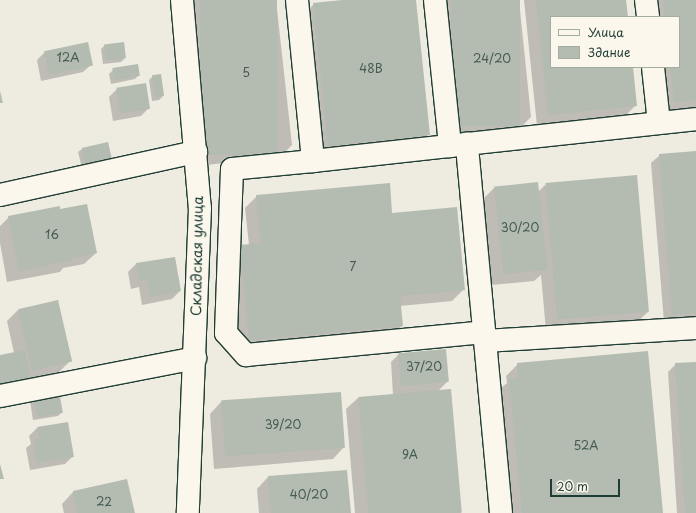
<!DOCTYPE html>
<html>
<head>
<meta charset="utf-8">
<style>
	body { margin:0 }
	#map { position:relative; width:696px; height:513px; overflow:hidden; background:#eeece1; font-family:"Playpen Sans",sans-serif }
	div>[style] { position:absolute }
	.shadow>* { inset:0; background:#0003 }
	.building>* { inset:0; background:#b4bbb0; transform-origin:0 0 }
	.roads { filter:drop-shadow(1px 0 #1f3d34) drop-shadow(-1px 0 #1f3d34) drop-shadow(0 1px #1f3d34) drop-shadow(0 -1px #1f3d34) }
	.minor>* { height:22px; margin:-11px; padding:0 11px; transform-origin:11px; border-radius:11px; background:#fbf7ec }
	span { translate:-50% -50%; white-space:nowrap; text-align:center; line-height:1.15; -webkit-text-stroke:3px #fbf7ec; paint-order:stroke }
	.number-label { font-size:12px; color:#445c53 }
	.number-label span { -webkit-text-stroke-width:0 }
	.street-label { font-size:14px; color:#1f3d34 }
	.legend { position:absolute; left:550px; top:16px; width:130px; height:52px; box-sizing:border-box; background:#fbf7ec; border:1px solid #a3ada2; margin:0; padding:5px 7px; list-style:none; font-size:12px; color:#1f3d34 }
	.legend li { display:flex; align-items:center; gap:8px; height:20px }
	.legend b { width:20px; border:1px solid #a3ada2 }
	.scale { position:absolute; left:550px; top:479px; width:70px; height:18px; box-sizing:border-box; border:2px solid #1f3d34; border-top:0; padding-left:5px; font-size:12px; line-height:14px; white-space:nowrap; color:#1f3d34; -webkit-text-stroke:3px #fbf7ec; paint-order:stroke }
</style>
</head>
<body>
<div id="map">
	<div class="shadow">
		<i style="clip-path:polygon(193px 0,276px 0,292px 145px,280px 157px,206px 165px)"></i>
		<i style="clip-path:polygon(351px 0,415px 0,428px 135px,417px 147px,316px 157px,302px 16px,314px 4px)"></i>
		<i style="clip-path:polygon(439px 0,519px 0,531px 117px,519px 129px,453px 136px)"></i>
		<i style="clip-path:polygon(524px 0,625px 0,627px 17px,551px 17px,551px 67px,632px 67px,636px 105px,624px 117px,537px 126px)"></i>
		<i style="clip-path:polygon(651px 0,696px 0,696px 110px,662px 113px,658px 67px,679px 67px,679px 17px,653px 17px)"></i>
		<i style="clip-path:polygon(105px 45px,125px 58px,121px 62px,103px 64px,101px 49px)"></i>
		<i style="clip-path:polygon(45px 52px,92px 64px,83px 72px,41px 81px,37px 60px)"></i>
		<i style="clip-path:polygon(113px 70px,139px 75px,135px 79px,111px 84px,109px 74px)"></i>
		<i style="clip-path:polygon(153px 76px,163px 96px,159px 100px,152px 101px,149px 80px)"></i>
		<i style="clip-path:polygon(117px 89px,149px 108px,141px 116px,113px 121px,109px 97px)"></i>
		<i style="clip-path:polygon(82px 149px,111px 158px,107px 162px,82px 168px,78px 152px)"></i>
		<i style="clip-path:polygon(696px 152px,696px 320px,664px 322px,651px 163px,660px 155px)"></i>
		<i style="clip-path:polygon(545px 185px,649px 311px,637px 322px,546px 331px,541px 275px,534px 281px,491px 285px,483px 199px,494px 188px,538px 192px)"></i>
		<i style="clip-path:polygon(257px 196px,391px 214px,464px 289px,452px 301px,400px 306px,402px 326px,390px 337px,238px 351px,229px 257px,241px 246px,249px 245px,245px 208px)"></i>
		<i style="clip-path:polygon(9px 217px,96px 253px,84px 264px,63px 268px,60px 272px,7px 282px,0 243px,0 226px)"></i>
		<i style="clip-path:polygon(136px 264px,180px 291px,172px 299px,142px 305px,139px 287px,131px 289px,128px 272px)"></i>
		<i style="clip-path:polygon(18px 310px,71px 360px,59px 372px,29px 379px,21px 386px,0 390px,0 356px,14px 353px,7px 321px)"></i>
		<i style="clip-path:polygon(399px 354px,448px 381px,438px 391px,461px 513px,355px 513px,346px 409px,358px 398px,393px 395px,391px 362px)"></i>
		<i style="clip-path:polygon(696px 363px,696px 513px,677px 513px,668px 372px,676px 364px)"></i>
		<i style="clip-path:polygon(518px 364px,662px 513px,510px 513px,498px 391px,507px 383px,506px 376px)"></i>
		<i style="clip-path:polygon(58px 393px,62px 412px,58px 416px,33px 420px,30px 401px)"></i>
		<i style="clip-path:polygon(221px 402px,344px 447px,333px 459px,214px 469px,210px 414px)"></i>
		<i style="clip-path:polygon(37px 428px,73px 456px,65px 464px,30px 470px,26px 448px,31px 444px,29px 436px)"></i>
		<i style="clip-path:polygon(268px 477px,350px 513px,259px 513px,257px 489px)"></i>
		<i style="clip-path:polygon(126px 480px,134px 513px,64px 513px,62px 504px,73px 492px)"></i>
	</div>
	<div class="building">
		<i style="left:200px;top:0;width:77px;height:155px"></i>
		<i style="clip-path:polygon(342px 0,416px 0,430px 135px,328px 146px,313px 3px)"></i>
		<i style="left:451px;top:0;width:69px;height:126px"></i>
		<i style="clip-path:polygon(536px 0,626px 0,628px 17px,551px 17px,551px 67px,633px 67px,637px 106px,548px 115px)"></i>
		<i style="clip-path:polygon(663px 0,696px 0,696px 100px,674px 102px,670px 67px,679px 67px,679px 17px,665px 17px)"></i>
		<i style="left:88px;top:42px;width:24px;height:45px;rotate:78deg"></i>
		<i style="left:124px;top:42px;width:16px;height:20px;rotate:83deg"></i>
		<i style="left:138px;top:64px;width:12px;height:26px;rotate:81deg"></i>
		<i style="left:161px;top:74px;width:22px;height:9px;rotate:82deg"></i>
		<i style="left:146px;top:83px;width:26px;height:30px;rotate:81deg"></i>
		<i style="clip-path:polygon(0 91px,3px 103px,0 103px)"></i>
		<i style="left:108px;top:142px;width:17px;height:27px;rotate:77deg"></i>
		<i style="clip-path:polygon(696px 151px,696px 313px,672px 315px,659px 154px)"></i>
		<i style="left:637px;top:175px;width:137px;height:92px;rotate:85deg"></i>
		<i style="left:538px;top:182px;width:88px;height:44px;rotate:84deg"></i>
		<i style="clip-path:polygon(390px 183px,392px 213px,457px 207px,465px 290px,400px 296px,403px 326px,249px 340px,240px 245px,261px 243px,256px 195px)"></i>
		<i style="clip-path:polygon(87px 204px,97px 253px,72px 258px,72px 260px,19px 271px,8px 216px,60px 206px,60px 209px)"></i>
		<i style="clip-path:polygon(175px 257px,181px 291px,150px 297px,147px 279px,139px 281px,136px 263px)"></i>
		<i style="left:58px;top:300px;width:63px;height:41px;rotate:77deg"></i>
		<i style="left:446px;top:349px;width:33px;height:48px;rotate:85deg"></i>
		<i style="clip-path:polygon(25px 350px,30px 378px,0 384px,0 355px)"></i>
		<i style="clip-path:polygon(648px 351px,663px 513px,522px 513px,509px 379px,518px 378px,517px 363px)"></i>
		<i style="clip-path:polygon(696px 362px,696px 513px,685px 513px,675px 363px)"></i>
		<i style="left:451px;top:389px;width:124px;height:93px;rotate:85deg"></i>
		<i style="left:59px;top:391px;width:22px;height:25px;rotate:80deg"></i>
		<i style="left:341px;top:392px;width:56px;height:120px;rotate:86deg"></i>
		<i style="clip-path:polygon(68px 422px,74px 457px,37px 463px,34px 439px,39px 438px,37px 427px)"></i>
		<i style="clip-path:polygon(0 464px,4px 479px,0 479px)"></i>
		<i style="clip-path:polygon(347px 470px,351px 513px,271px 513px,268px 476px)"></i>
		<i style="clip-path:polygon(127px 479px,135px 513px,77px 513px,73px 491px)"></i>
	</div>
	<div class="roads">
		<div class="minor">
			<i style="left:182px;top:0;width:209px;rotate:85.1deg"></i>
			<i style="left:200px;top:208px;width:305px;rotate:92.3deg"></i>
			<i style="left:297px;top:0;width:162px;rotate:84.3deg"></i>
			<i style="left:313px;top:161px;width:155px;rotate:-6.3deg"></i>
			<i style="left:435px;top:0;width:147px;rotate:84.1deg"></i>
			<i style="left:646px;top:0;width:17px;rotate:83deg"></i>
			<i style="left:653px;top:67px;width:56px;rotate:83.9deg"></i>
			<i style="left:313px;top:161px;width:81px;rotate:174.4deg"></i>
			<i style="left:232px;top:169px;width:164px;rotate:92.1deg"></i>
			<i style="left:226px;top:333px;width:30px;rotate:48deg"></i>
			<i style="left:246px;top:355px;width:239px;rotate:-5.5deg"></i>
			<i style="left:0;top:195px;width:201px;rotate:-12.4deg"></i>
			<i style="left:485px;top:341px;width:211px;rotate:-3.5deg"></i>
			<i style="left:0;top:396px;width:199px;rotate:-11deg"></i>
			<i style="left:501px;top:513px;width:371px;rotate:-95.3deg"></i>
			<i style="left:467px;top:144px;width:230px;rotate:-6.2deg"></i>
		</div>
	</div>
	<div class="number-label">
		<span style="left:68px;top:58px">12А</span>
		<span style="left:492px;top:59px">24/20</span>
		<span style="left:371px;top:69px">48В</span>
		<span style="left:246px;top:73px">5</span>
		<span style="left:520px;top:228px">30/20</span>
		<span style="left:52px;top:235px">16</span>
		<span style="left:353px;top:267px">7</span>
		<span style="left:424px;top:367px">37/20</span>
		<span style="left:283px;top:425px">39/20</span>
		<span style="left:586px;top:446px">52А</span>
		<span style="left:410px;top:455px">9А</span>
		<span style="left:309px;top:495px">40/20</span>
		<span style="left:104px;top:502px">22</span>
	</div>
	<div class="street-label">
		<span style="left:197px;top:256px;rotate:-89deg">Складская улица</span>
	</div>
	<ul class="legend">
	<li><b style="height:5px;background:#fbf7ec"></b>Улица</li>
	<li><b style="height:11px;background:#b4bbb0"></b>Здание</li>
	</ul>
	<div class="scale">20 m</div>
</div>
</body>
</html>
